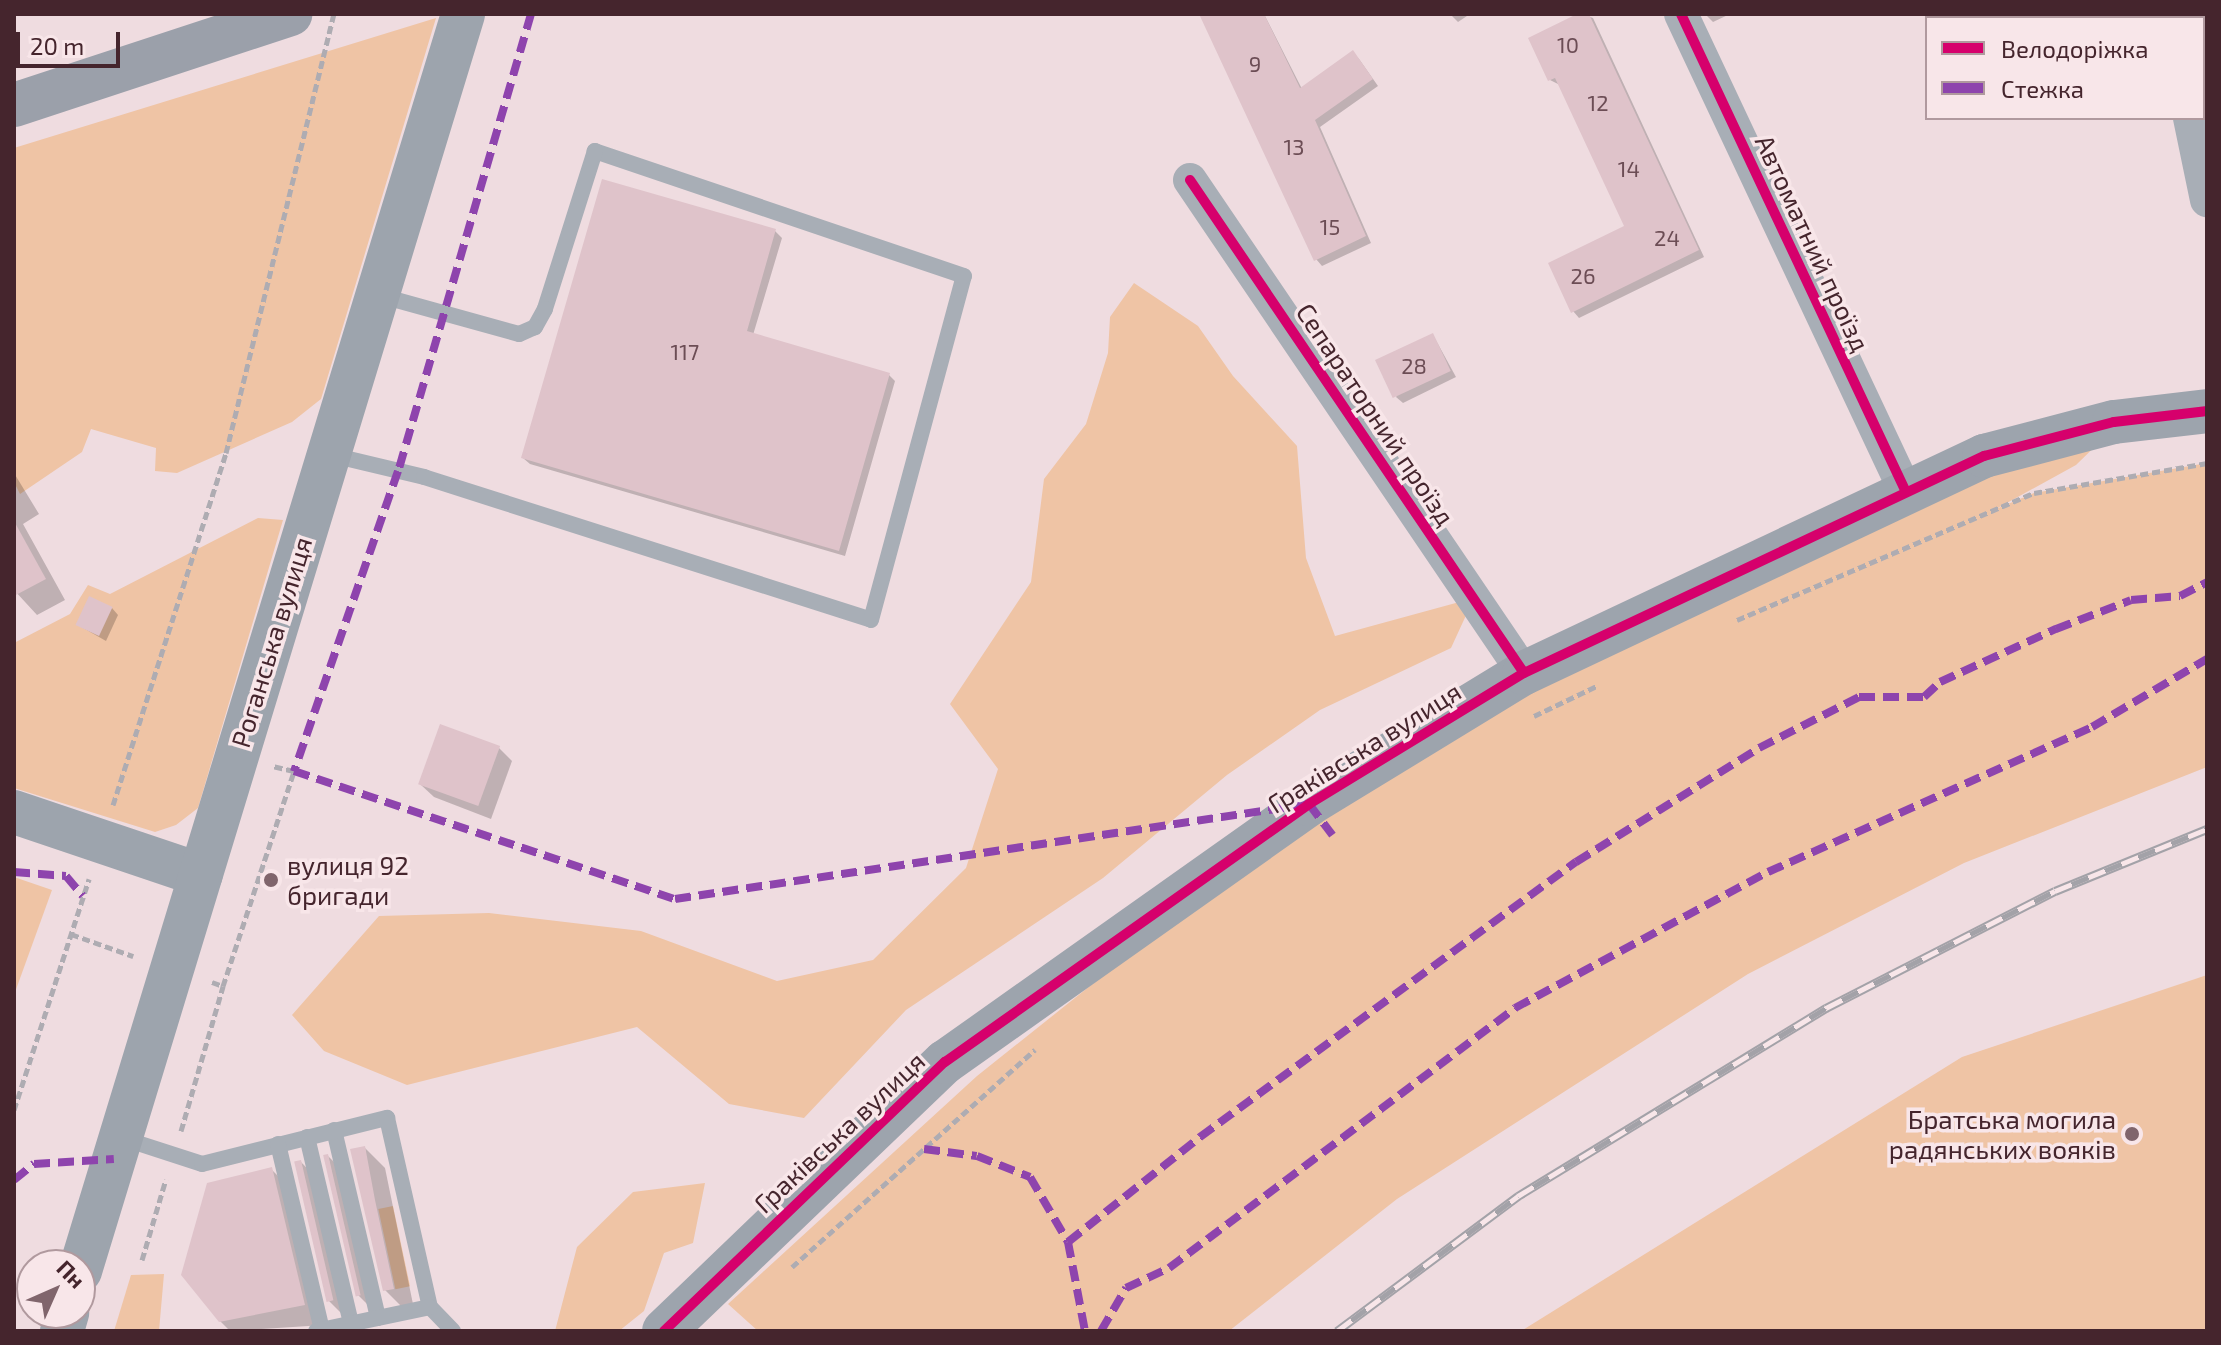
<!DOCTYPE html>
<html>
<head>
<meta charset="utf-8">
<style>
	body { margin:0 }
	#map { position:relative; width:2221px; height:1345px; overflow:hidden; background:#efdce0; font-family:"Exo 2",sans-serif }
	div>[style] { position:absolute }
	.green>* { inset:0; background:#efc4a5; transform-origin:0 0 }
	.shadow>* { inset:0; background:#0003 }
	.building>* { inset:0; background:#dfc3ca; transform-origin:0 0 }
	.path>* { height:5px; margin-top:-2.5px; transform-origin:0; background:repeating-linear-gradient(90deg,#aeacb2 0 8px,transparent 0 12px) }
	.lane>* { height:16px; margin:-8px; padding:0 8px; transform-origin:8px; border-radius:8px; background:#a8aeb6 }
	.street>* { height:34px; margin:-17px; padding:0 17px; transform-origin:17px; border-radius:17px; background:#a8aeb6 }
	.secondary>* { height:44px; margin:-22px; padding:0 22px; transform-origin:22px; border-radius:22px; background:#9da4ad }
	.highway>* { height:44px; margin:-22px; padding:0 22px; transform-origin:22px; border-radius:22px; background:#9ba0aa }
	.rail>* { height:9px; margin-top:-4.5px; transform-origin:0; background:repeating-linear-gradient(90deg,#f8e6e9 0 18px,#a3a2a8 0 36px); box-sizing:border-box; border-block:2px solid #a3a2a8 }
	.quiet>* { height:8px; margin-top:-4px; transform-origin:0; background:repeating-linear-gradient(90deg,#8e44ad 0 16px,transparent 0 24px) }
	.cycleway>* { height:10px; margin:-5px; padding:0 5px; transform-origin:5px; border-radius:5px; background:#d6006c }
	.dots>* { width:22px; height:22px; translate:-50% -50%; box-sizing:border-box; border:4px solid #f8e6e9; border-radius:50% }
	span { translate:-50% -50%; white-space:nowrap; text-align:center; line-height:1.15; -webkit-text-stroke:7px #f8e6e9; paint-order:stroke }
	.number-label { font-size:22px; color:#6c4d55 }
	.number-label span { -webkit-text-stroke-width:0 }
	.street-label { font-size:26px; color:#45252d }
	.poi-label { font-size:26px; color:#45252d }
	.left { translate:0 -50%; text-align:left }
	.right { translate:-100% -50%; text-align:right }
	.frame { position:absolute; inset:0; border:16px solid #45252d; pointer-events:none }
	.legend { position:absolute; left:1925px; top:16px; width:280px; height:104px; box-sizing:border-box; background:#f8e6e9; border:2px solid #b0999e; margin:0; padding:10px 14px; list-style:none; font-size:24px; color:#45252d }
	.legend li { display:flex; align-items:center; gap:16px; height:40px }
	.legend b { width:40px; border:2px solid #b0999e }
	.north { position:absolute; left:16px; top:1249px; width:80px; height:80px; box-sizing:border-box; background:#f8e6e9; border:2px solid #b0999e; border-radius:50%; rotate:45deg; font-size:22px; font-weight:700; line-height:32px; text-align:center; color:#45252d }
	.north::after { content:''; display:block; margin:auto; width:28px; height:36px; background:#80656c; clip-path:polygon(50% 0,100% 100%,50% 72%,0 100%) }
	.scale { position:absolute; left:16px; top:32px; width:104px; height:36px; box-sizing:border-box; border:4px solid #45252d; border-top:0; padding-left:10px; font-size:24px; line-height:28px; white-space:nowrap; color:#45252d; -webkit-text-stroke:6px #f8e6e9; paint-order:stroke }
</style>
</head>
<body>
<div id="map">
	<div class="green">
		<i style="clip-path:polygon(2183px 14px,2207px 14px,2207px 148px,2203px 18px)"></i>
		<i style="clip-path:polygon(436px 18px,321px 399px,292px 422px,177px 473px,155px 471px,156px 448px,91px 429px,82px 452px,20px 494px,14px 482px,14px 148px)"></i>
		<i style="clip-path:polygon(1134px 283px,1198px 326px,1233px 376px,1297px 446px,1306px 558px,1335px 636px,1474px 598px,1451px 648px,1320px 710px,1227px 775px,1103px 878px,906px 1010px,804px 1118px,729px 1104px,637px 1027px,407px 1085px,324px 1051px,292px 1015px,379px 916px,489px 913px,641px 931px,777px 981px,873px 960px,966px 868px,998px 769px,950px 704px,1031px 582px,1044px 479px,1086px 424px,1108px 353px,1110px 317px)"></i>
		<i style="clip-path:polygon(2112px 430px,2076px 465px,1996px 509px,2034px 493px,2207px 463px,2207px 767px,1964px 863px,1748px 974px,1397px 1199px,1229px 1331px,758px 1331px,728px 1304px,977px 1076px,1154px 935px,1368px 785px,1571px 661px,1989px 462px)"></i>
		<i style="clip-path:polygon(258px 518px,283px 520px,198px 808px,176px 825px,155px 832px,14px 788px,14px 643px,70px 614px,88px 585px,110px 594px)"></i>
		<i style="clip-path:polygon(14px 877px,52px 890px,14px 995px)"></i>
		<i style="clip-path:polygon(2207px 975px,2207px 1331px,1521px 1331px,1962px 1057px)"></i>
		<i style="clip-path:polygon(705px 1183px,693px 1243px,664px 1253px,644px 1311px,619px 1331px,555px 1331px,577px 1247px,633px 1192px)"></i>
		<i style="left:393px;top:1206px;width:82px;height:15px;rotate:78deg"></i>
		<i style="clip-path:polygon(164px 1274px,159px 1331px,114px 1331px,131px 1275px)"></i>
	</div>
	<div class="shadow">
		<i style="clip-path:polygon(1200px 14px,1264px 14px,1302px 89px,1353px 53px,1359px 59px,1378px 86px,1320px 127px,1371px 243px,1322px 266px,1316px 259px)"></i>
		<i style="clip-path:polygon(1450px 14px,1470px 14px,1458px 22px)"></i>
		<i style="clip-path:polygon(1582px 14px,1593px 18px,1704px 257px,1579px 318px,1573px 311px,1626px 227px,1560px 85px,1550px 80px)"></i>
		<i style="clip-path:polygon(1705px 14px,1730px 14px,1713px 22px)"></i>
		<i style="clip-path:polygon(775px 231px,782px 238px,753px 335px,889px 375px,895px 381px,845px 556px,530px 464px,523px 458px)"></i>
		<i style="clip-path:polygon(1433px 335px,1456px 377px,1403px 403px,1396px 397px)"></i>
		<i style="clip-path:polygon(14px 473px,39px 514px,23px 524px,65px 600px,37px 615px,14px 590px)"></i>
		<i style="clip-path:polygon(112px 608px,118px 615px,106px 641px,78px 625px)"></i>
		<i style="clip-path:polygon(499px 748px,512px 761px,491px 819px,434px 797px,420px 784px)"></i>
		<i style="clip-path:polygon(365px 1148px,385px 1168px,414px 1309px,405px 1310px,385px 1290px)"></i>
		<i style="clip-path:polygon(328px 1156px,348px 1176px,378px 1315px,358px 1295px)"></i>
		<i style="clip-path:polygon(301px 1162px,321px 1183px,349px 1321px,328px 1300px)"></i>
		<i style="clip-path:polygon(272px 1170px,292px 1190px,324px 1325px,230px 1331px,220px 1321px)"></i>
	</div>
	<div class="building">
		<i style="clip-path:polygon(1199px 14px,1264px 14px,1300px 88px,1353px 50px,1373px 79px,1315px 120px,1366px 236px,1314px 261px)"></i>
		<i style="clip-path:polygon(1577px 14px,1589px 14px,1699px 250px,1571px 313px,1548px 263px,1624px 226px,1555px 78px,1548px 81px,1528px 38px)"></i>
		<i style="clip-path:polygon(602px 179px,776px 229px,747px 331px,890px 373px,839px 551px,521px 458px)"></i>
		<i style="left:1433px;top:333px;width:42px;height:64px;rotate:65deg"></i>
		<i style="clip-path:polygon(14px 521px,46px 579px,14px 596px)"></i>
		<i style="left:89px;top:596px;width:26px;height:32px;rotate:25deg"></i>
		<i style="left:440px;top:724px;width:64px;height:64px;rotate:20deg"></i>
		<i style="clip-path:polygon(365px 1146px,375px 1200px,394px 1289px,383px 1291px,350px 1149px)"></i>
		<i style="left:328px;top:1154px;width:145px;height:5px;rotate:77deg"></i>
		<i style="left:301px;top:1160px;width:144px;height:7px;rotate:77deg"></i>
		<i style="clip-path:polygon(272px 1167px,305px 1305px,219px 1322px,181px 1275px,207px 1183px)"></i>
	</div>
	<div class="path">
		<i style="left:1737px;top:620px;width:323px;rotate:-23.2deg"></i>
		<i style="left:2034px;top:493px;width:176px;rotate:-9.8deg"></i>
		<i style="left:1534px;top:716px;width:70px;rotate:-25.5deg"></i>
		<i style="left:113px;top:805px;width:370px;rotate:-72.2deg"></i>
		<i style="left:226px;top:453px;width:452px;rotate:-76.2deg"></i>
		<i style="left:71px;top:934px;width:66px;rotate:19.5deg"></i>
		<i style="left:212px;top:982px;width:12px;rotate:20deg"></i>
		<i style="left:223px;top:986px;width:226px;rotate:-71.7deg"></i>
		<i style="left:294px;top:771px;width:22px;rotate:-167deg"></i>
		<i style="left:14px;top:1110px;width:243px;rotate:-72deg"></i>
		<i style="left:181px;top:1131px;width:151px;rotate:-73.8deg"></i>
		<i style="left:142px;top:1260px;width:84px;rotate:-73.5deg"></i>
		<i style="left:792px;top:1267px;width:326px;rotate:-41.8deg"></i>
	</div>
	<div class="lane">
		<i style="left:332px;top:455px;width:95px;rotate:13.4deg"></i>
		<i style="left:424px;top:477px;width:469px;rotate:17.7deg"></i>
		<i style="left:871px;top:620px;width:356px;rotate:-74.9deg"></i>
		<i style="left:964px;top:276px;width:390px;rotate:-161.3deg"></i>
		<i style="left:595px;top:151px;width:166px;rotate:107.6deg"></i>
		<i style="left:545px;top:309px;width:21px;rotate:119deg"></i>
		<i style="left:535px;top:327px;width:17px;rotate:156deg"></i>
		<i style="left:519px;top:334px;width:146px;rotate:-164.5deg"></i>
		<i style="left:334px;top:1130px;width:193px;rotate:76.8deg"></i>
		<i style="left:307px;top:1137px;width:191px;rotate:76.7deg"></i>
		<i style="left:122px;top:1138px;width:84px;rotate:18deg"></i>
		<i style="left:202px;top:1164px;width:191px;rotate:-14deg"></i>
		<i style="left:387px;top:1118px;width:194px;rotate:77.2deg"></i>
		<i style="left:430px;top:1307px;width:33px;rotate:46deg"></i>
		<i style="left:278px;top:1144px;width:191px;rotate:76.7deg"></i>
		<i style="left:316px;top:1331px;width:116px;rotate:-11.9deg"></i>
	</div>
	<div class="street">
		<i style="left:1681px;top:14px;width:526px;rotate:64.8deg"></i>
		<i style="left:2190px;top:118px;width:84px;rotate:78.3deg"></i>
		<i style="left:1190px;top:180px;width:595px;rotate:55.88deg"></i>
	</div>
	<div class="secondary">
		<i style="left:14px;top:812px;width:197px;rotate:18.6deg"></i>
		<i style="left:80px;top:1271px;width:1314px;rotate:-73.05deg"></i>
		<i style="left:62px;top:1331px;width:19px;rotate:-74deg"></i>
		<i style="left:664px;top:1331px;width:389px;rotate:-43.8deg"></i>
		<i style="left:945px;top:1062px;width:446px;rotate:-35.3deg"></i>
		<i style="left:1309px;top:804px;width:252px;rotate:-31.4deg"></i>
		<i style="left:1524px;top:673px;width:509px;rotate:-25.26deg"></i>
		<i style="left:1984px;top:456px;width:134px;rotate:-14.7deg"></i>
		<i style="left:2114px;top:422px;width:94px;rotate:-6.7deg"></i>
	</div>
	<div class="highway">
		<i style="left:14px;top:105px;width:291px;rotate:-18.2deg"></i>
	</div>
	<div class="rail">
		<i style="left:1337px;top:1331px;width:226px;rotate:-36.7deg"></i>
		<i style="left:1518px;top:1196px;width:361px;rotate:-31.4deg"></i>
		<i style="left:1826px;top:1008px;width:257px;rotate:-27.1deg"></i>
		<i style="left:2055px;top:891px;width:164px;rotate:-22.2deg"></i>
	</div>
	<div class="quiet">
		<i style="left:531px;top:14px;width:476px;rotate:106.2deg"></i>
		<i style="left:398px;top:471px;width:318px;rotate:109.1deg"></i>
		<i style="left:294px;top:771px;width:402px;rotate:18.6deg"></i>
		<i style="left:675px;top:899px;width:641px;rotate:-8.52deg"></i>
		<i style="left:1309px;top:804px;width:39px;rotate:53deg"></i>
		<i style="left:14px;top:872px;width:52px;rotate:4.4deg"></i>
		<i style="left:66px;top:876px;width:26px;rotate:50deg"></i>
		<i style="left:924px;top:1149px;width:53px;rotate:7.5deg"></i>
		<i style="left:977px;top:1156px;width:57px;rotate:21.6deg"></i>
		<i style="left:1030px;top:1177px;width:75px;rotate:59.7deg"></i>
		<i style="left:1068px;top:1242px;width:91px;rotate:79.2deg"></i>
		<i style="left:14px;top:1180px;width:26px;rotate:-39deg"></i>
		<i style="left:34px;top:1164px;width:80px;rotate:-3.6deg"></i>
		<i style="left:1068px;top:1242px;width:169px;rotate:-38.5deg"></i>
		<i style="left:1200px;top:1137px;width:466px;rotate:-36.2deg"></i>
		<i style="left:1576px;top:862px;width:216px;rotate:-31.9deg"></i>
		<i style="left:1759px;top:748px;width:112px;rotate:-27deg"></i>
		<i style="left:1859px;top:697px;width:65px"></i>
		<i style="left:1924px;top:697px;width:22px;rotate:-43deg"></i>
		<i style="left:1940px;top:682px;width:128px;rotate:-24.6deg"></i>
		<i style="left:2056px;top:629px;width:80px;rotate:-21.1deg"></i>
		<i style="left:2131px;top:600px;width:49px;rotate:-4.7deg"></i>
		<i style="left:2180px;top:596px;width:30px;rotate:-27deg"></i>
		<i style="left:1101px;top:1331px;width:50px;rotate:-59.8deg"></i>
		<i style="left:1126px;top:1288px;width:47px;rotate:-24.9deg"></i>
		<i style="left:1169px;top:1268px;width:433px;rotate:-36.9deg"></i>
		<i style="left:1515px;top:1008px;width:287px;rotate:-28.3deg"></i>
		<i style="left:1768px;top:872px;width:355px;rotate:-24.1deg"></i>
		<i style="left:2092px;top:727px;width:134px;rotate:-30.6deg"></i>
	</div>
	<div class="cycleway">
		<i style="left:1681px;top:14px;width:526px;rotate:64.8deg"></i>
		<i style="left:1190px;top:180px;width:595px;rotate:55.88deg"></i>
		<i style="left:664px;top:1331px;width:389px;rotate:-43.8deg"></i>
		<i style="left:945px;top:1062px;width:446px;rotate:-35.3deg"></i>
		<i style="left:1309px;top:804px;width:252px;rotate:-31.4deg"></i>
		<i style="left:1524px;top:673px;width:509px;rotate:-25.26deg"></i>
		<i style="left:1984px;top:456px;width:134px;rotate:-14.7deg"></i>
		<i style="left:2114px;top:422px;width:94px;rotate:-6.7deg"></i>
	</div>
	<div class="dots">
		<i style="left:271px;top:880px;background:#80656c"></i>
		<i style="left:2132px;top:1134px;background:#80656c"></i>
	</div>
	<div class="number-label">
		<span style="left:1568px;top:45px">10</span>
		<span style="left:1255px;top:64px">9</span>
		<span style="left:1598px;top:103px">12</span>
		<span style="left:1294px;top:147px">13</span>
		<span style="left:1629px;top:169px">14</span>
		<span style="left:1330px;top:227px">15</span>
		<span style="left:1667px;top:238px">24</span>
		<span style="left:1583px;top:276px">26</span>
		<span style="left:685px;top:352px">117</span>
		<span style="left:1414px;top:366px">28</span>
	</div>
	<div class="street-label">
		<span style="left:1813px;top:243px;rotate:65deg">Автоматний проїзд</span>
		<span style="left:1376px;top:414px;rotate:56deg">Сепараторний проїзд</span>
		<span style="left:271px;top:642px;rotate:-73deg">Роганська вулиця</span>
		<span style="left:1364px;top:747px;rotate:-32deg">Граківська вулиця</span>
		<span style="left:839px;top:1132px;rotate:-43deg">Граківська вулиця</span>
	</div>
	<div class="poi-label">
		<span class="left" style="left:287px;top:880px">вулиця 92<br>бригади</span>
		<span class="right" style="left:2116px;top:1134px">Братська могила<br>радянських вояків</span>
	</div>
	<div class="frame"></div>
	<ul class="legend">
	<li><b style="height:10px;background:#d6006c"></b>Велодоріжка</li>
	<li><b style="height:10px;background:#8e44ad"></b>Стежка</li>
	</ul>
	<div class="north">Пн</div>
	<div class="scale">20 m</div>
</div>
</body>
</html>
